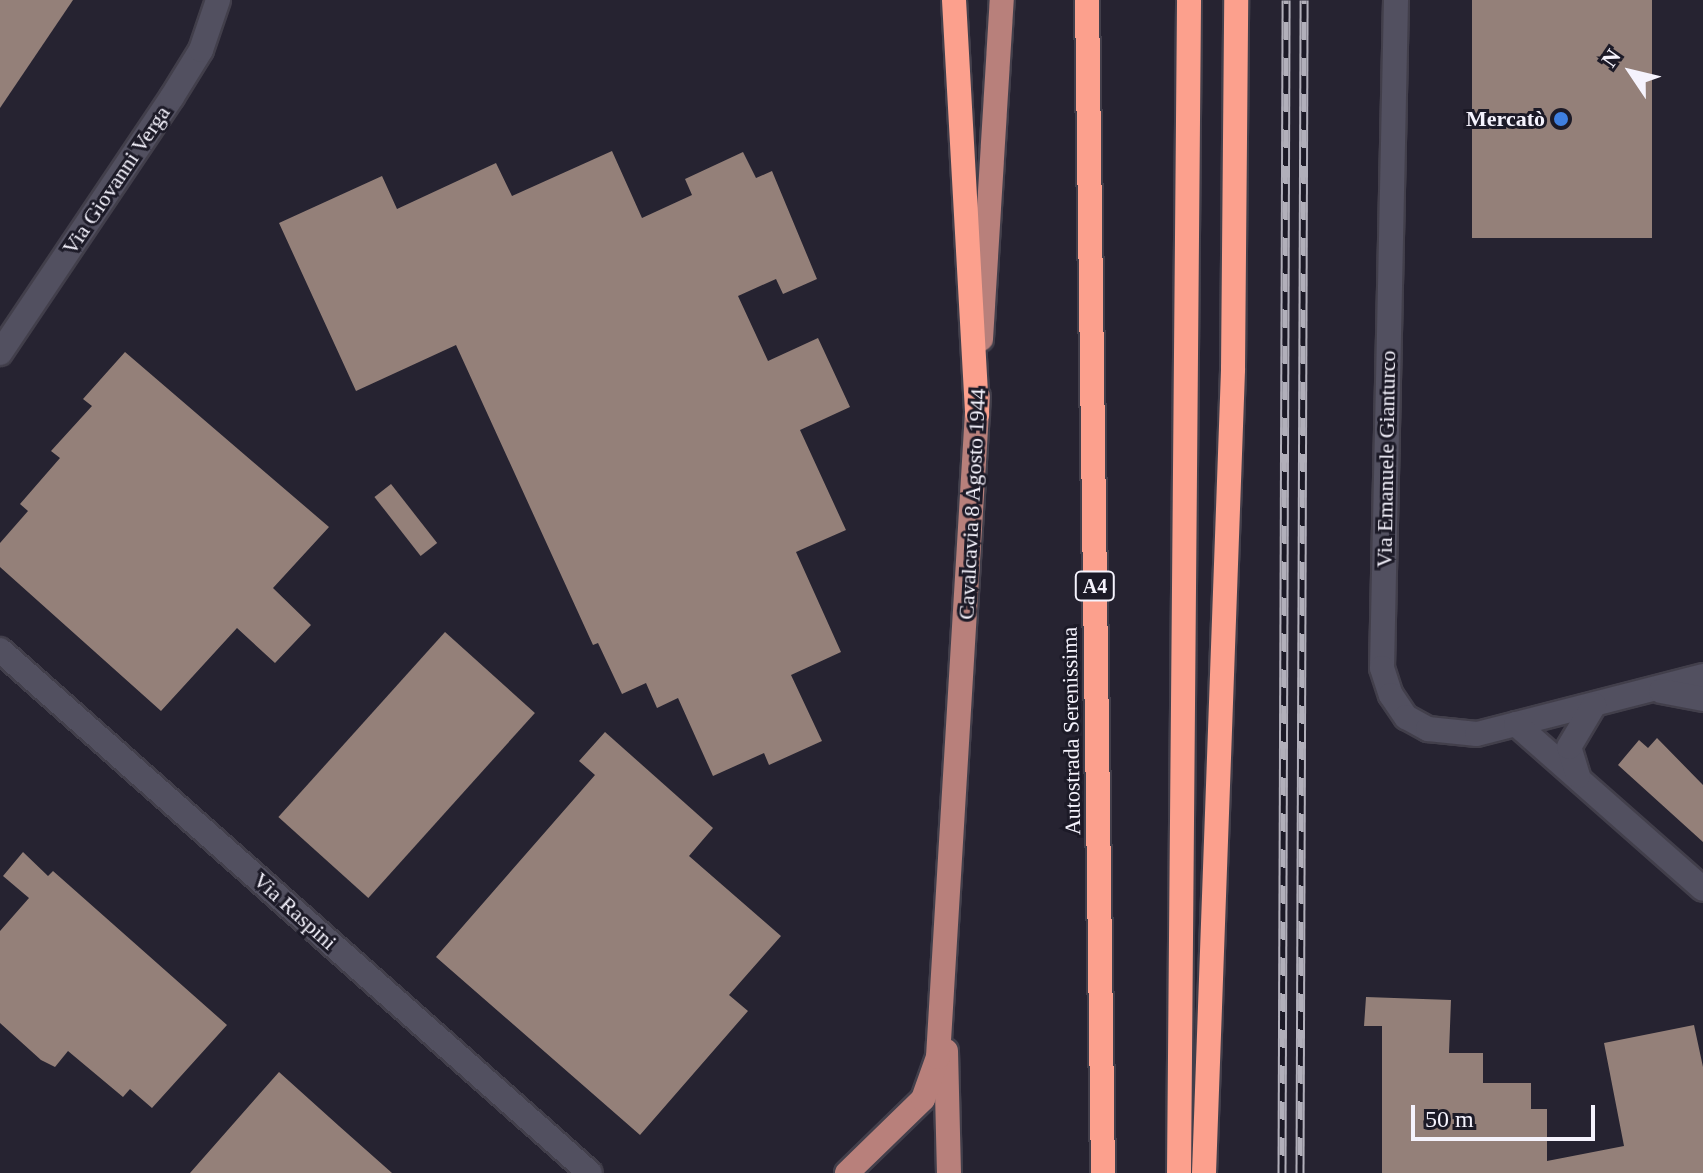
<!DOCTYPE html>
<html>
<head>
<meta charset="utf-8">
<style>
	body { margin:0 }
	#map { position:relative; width:1703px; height:1173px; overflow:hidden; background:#262331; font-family:Georgia,serif }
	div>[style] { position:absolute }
	.building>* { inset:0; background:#948079; transform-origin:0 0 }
	.roads { filter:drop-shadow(2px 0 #423f4b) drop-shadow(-2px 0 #423f4b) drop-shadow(0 2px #423f4b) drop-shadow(0 -2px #423f4b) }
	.minor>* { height:24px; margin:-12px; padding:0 12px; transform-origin:12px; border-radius:12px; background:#525060 }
	.major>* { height:24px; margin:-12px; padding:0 12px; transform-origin:12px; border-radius:12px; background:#b8807b }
	.highway>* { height:24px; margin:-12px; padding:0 12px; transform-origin:12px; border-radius:12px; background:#fca08d }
	.rail>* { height:9px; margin-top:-4.5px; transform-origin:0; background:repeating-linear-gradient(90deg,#1c1a27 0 18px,#b1afba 0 36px); box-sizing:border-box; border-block:2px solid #b1afba }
	.dots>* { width:22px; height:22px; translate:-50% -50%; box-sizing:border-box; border:4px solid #1c1a27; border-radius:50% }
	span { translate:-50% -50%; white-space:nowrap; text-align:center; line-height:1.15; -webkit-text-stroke:6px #1c1a27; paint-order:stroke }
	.shield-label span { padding:2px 6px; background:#1c1a27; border:2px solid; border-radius:6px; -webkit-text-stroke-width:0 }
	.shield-label { font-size:20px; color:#f5f3fd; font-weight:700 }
	.poi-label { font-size:22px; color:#f5f3fd; font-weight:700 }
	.right { translate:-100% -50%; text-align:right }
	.street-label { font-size:22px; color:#f5f3fd }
	.north { position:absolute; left:1591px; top:32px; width:80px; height:80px; -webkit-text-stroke:6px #1c1a27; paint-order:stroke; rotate:305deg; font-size:22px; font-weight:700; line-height:32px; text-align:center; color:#f5f3fd }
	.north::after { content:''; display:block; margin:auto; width:28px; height:36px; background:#f5f3fd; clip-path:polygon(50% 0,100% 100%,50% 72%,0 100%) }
	.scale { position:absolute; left:1411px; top:1105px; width:184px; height:36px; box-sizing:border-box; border:4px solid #f5f3fd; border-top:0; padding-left:10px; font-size:24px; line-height:28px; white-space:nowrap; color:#f5f3fd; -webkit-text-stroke:6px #1c1a27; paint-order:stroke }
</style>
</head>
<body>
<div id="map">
	<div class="building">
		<i style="clip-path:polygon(0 0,73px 0,0 108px)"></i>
		<i style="left:1472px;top:0;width:180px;height:238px"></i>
		<i style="clip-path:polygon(612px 151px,642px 218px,692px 195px,685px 179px,743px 152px,756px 178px,772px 171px,817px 279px,783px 294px,776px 279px,738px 296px,768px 361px,818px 338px,850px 407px,800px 430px,846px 530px,796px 552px,841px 652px,791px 675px,822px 741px,769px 765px,764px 753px,713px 776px,678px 698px,657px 708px,646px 683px,622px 694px,598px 643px,593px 645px,456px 345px,356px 391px,279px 223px,382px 176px,397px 209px,496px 163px,512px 196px)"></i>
		<i style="clip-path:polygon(125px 352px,329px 527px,273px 588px,311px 625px,275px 663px,237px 628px,161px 711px,0 567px,0 543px,28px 511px,20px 504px,60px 458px,51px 451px,92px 406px,83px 399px)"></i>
		<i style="left:391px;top:484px;width:75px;height:21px;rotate:52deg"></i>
		<i style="left:445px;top:632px;width:121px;height:249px;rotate:42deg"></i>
		<i style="clip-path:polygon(605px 732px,713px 828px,689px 856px,781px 936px,729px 995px,748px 1011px,640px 1135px,436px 957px,595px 775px,579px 761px)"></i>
		<i style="clip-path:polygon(1657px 738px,1703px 785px,1703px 842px,1618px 765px,1639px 740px,1648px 748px)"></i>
		<i style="clip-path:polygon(23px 852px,48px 876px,53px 871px,227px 1025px,152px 1108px,130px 1089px,123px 1097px,68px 1051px,55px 1067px,41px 1060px,0 1023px,0 931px,29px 898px,3px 876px)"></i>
		<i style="clip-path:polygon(1366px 997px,1451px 1000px,1449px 1053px,1483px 1053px,1483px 1083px,1531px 1083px,1531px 1109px,1547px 1109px,1547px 1161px,1624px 1146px,1604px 1043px,1694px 1025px,1703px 1067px,1703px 1173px,1382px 1173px,1382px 1026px,1364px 1026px)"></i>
		<i style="clip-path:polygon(279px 1072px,339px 1126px,392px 1173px,190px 1173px)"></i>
	</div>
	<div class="roads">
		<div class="minor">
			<i style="left:1396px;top:0;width:668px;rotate:91.2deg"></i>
			<i style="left:1382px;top:668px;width:28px;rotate:72deg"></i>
			<i style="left:1391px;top:695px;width:27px;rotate:56deg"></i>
			<i style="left:1406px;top:717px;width:25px;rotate:29deg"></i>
			<i style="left:1428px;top:729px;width:49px;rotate:5.8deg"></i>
			<i style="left:1477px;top:734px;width:233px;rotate:-14.4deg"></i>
			<i style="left:0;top:353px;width:308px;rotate:-56.1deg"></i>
			<i style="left:172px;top:97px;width:55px;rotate:-58.3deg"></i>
			<i style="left:201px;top:50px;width:53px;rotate:-71.2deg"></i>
			<i style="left:0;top:650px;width:788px;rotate:41.56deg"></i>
			<i style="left:1661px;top:691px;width:43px;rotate:10.8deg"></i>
			<i style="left:1516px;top:724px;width:249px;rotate:41.4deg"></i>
			<i style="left:1578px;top:776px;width:30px;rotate:-107deg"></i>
			<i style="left:1569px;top:747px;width:49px;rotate:-59.2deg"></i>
		</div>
		<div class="major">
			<i style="left:981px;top:339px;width:340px;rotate:-86.5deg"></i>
			<i style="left:946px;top:1051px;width:122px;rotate:88.6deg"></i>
			<i style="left:847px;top:1173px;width:106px;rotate:-44.2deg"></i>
			<i style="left:923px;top:1099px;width:45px;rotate:-70.3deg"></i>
			<i style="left:938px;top:1057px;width:662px;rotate:-86.54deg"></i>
		</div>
		<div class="highway">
			<i style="left:954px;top:0;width:415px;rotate:86.8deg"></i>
			<i style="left:1087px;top:0;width:1173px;rotate:89.22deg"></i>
			<i style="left:1179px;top:1173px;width:1173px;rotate:-89.51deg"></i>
			<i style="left:1204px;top:1173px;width:805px;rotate:-87.93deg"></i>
			<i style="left:1233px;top:369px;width:369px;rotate:-89.5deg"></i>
		</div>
	</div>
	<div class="rail">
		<i style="left:1282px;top:1173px;width:1173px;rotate:-89.8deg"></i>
		<i style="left:1300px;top:1173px;width:1173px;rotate:-89.8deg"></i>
	</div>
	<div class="dots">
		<i style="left:1561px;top:119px;background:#3f7fe0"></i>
	</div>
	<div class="shield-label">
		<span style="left:1095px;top:586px">A4</span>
	</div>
	<div class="poi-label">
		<span class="right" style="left:1545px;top:119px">Mercatò</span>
	</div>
	<div class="street-label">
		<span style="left:116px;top:180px;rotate:-56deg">Via Giovanni Verga</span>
		<span style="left:1386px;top:459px;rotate:-89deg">Via Emanuele Gianturco</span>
		<span style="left:972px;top:504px;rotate:-87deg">Cavalcavia 8 Agosto 1944</span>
		<span style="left:1071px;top:731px;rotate:-91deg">Autostrada Serenissima</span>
		<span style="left:295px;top:911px;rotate:42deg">Via Raspini</span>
	</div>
	<div class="north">N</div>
	<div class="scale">50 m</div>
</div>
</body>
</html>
